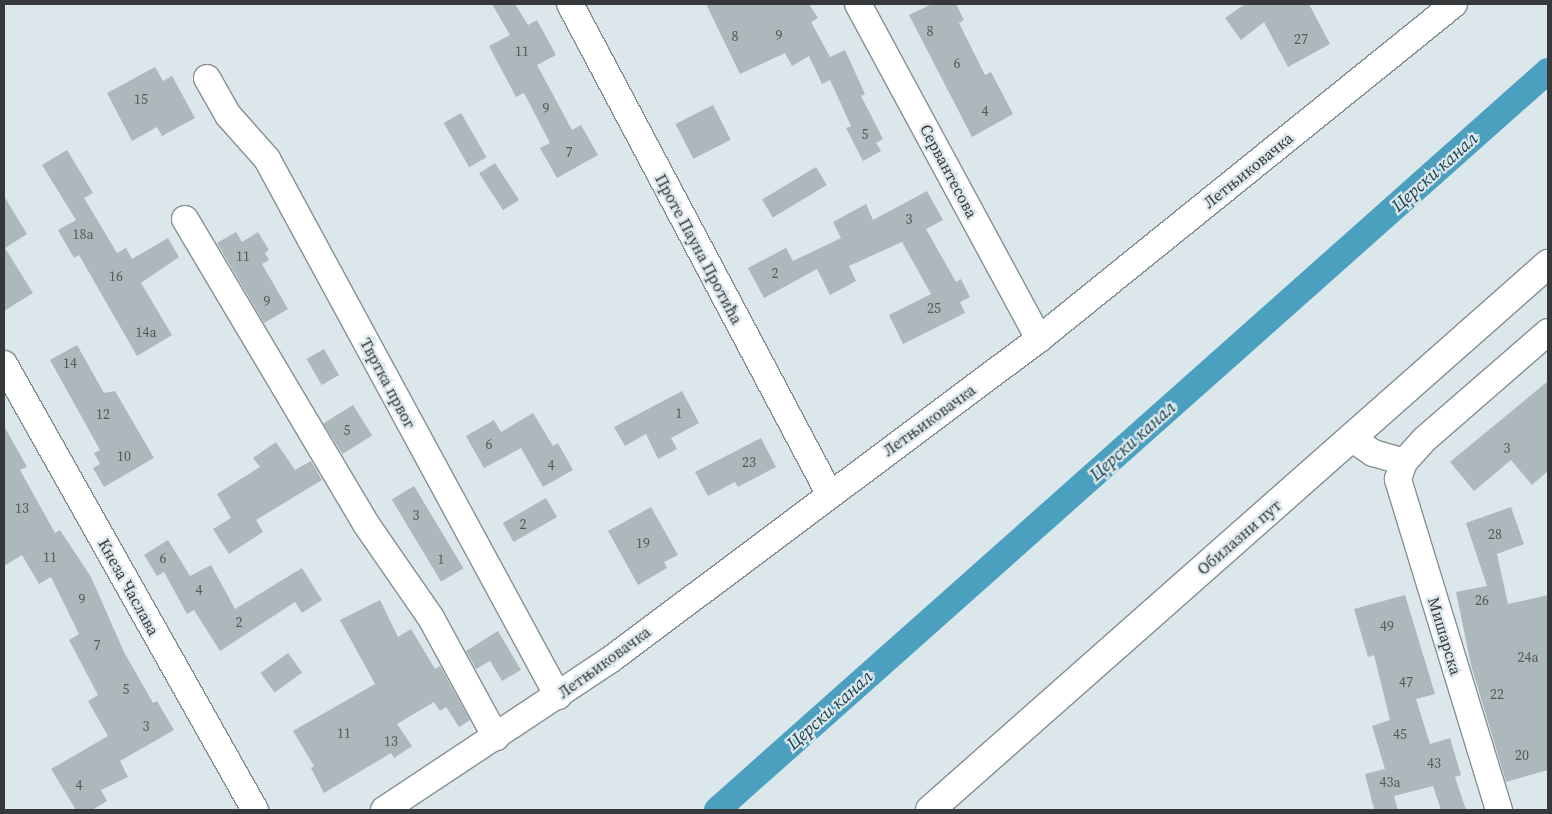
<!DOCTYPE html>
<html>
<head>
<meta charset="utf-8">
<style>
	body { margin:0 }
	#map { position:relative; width:1552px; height:814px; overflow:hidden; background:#dce7eb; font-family:"Source Serif 4",serif }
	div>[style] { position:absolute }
	.canal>* { height:26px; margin:-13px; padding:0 13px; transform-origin:13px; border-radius:13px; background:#4ba0c0 }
	.building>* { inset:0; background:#adb8bc; transform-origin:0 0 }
	.roads { filter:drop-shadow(1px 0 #869094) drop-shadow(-1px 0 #869094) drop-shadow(0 1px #869094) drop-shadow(0 -1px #869094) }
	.minor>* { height:26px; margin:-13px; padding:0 13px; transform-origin:13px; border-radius:13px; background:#fff }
	.major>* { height:28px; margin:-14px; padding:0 14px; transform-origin:14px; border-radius:14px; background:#fff }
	span { translate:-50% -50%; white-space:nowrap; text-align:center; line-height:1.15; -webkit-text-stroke:4.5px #dce7eb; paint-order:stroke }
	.number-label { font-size:14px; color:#53595b }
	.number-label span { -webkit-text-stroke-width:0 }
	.street-label { font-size:16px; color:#35393b }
	.water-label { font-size:18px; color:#163c4b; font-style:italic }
	.frame { position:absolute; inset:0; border:5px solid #35393b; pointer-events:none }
</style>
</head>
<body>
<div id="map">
	<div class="canal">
		<i style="left:717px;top:810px;width:1112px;rotate:-41.65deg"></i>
	</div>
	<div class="building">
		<i style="clip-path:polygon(492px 4px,515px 4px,528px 25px,537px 20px,556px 55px,537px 65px,572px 130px,581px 125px,598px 155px,557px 178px,540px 148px,550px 143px,524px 93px,516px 97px,489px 46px,510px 35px)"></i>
		<i style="clip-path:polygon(706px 4px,809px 4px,818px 18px,811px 22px,830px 57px,845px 50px,865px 94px,861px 96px,883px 139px,876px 143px,881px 151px,863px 161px,846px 128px,851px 126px,830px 80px,822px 84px,809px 56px,792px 66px,785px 53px,740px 74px)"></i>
		<i style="clip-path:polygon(932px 4px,956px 4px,964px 20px,959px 23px,985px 75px,991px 72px,1013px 114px,972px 137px,909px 15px)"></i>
		<i style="clip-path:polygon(1245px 4px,1309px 4px,1330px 44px,1288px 67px,1264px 22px,1241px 40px,1225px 18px)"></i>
		<i style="clip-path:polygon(155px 67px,163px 81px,172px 76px,195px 118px,162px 136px,157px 127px,132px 141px,107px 93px)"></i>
		<i style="left:713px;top:105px;width:39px;height:42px;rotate:63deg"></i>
		<i style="left:461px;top:113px;width:51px;height:20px;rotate:60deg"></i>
		<i style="clip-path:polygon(67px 150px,93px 193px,84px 198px,117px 253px,126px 248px,132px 259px,168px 238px,179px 257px,141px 283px,172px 335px,137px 356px,79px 255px,74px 258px,58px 230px,76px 220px,42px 165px)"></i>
		<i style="left:495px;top:163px;width:44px;height:19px;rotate:57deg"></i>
		<i style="left:816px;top:167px;width:21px;height:63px;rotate:59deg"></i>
		<i style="clip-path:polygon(927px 191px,943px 220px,926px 229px,956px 282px,961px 279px,970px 297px,960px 302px,965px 313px,903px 344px,889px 315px,931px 294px,902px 242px,849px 266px,856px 281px,830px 295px,817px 269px,764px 298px,748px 268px,786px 248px,793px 261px,841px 238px,833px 222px,866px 204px,873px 220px)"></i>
		<i style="clip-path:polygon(4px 196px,27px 234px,5px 248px,33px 293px,4px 311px)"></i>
		<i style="clip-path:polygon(236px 232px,242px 242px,258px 232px,269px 250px,265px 253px,269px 260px,262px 264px,288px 309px,264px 323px,217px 243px)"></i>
		<i style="clip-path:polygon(77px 345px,104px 393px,115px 391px,154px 458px,104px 487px,93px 468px,100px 464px,94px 453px,100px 450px,50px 360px)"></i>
		<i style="left:324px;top:349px;width:30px;height:20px;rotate:60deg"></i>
		<i style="clip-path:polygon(1548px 381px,1548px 471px,1532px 485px,1511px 460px,1474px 491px,1450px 462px)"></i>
		<i style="clip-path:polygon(682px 391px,699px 423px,671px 438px,677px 449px,658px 459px,646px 434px,625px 446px,614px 427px)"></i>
		<i style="left:353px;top:405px;width:36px;height:35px;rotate:58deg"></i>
		<i style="clip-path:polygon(533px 413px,553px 446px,558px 443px,573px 470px,543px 487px,521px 448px,484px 468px,466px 436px,494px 420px,501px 432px)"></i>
		<i style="clip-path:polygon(4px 426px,27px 467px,20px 470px,55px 533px,60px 530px,91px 577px,124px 652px,153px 703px,157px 701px,174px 730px,120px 761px,128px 777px,101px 790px,107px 801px,92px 810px,76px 810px,51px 769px,108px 736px,88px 701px,98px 695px,69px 640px,79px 634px,51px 577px,39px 584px,22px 555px,4px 566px)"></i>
		<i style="clip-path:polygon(761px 438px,776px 467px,738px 487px,735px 482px,708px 496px,695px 472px)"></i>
		<i style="clip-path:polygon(276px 442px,295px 470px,311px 461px,322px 480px,256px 520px,263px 532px,229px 554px,213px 529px,231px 518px,217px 494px,260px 467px,253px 458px)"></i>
		<i style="left:414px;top:486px;width:96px;height:26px;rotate:59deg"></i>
		<i style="left:546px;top:498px;width:22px;height:50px;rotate:60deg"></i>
		<i style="clip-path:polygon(651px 507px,678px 555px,664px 562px,667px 568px,638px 585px,608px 531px)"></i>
		<i style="clip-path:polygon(1511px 507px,1524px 544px,1497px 554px,1508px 604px,1548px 595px,1548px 770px,1506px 782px,1471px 665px,1456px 592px,1487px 586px,1466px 523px)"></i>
		<i style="clip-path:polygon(168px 540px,190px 576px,211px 565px,235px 609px,302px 568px,322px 600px,302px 613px,295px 602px,220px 651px,194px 610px,187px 614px,164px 572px,157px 576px,144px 555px)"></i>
		<i style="clip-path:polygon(1405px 595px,1435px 694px,1416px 699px,1430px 744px,1450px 738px,1461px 775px,1455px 777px,1466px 810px,1441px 810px,1433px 786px,1394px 796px,1398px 810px,1375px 810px,1372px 802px,1365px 774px,1385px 769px,1372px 726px,1390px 720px,1374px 655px,1368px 657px,1354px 609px)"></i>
		<i style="clip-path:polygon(380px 600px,398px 637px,411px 629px,435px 669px,440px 666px,470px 720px,459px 727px,446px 707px,440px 711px,434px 702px,397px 724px,412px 746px,394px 758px,391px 753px,324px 793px,311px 768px,314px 766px,293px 731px,375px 684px,340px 620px)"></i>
		<i style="clip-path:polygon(498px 631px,521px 670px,502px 681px,490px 661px,476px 669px,466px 651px)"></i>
		<i style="left:288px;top:653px;width:24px;height:34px;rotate:54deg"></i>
	</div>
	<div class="roads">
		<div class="minor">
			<i style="left:570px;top:4px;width:553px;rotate:62.09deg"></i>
			<i style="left:858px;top:4px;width:381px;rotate:61.6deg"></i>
			<i style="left:207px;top:78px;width:43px;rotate:60.4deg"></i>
			<i style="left:228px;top:115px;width:59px;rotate:48.4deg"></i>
			<i style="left:267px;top:159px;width:611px;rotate:61.55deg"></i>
			<i style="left:185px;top:219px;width:355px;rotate:59.3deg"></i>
			<i style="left:366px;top:524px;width:114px;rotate:55.3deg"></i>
			<i style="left:431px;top:618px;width:136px;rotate:61.4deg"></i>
			<i style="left:4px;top:364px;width:512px;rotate:60.63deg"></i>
			<i style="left:1351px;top:438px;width:27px;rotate:34deg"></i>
			<i style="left:1373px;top:453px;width:32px;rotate:16deg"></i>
			<i style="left:384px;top:810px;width:271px;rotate:-33.6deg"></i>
			<i style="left:610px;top:660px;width:536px;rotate:-36.81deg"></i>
			<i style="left:1039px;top:339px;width:533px;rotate:-38.91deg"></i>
			<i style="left:1499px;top:810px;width:346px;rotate:-107deg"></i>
			<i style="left:1398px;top:479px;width:18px;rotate:-71deg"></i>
			<i style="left:1404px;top:462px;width:31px;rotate:-48deg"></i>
			<i style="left:1425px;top:439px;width:163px;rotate:-41deg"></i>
		</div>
		<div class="major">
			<i style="left:930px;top:810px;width:825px;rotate:-41.46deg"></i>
		</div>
	</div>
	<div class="number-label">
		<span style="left:930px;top:31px">8</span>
		<span style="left:779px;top:35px">9</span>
		<span style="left:735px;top:36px">8</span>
		<span style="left:1301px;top:39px">27</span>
		<span style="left:522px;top:51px">11</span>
		<span style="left:957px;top:63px">6</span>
		<span style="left:141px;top:99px">15</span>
		<span style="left:546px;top:108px">9</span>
		<span style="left:985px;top:111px">4</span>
		<span style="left:865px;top:134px">5</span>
		<span style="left:569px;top:152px">7</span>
		<span style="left:909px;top:219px">3</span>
		<span style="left:83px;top:234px">18a</span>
		<span style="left:243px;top:256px">11</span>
		<span style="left:775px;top:273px">2</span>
		<span style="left:116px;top:276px">16</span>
		<span style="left:267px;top:301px">9</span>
		<span style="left:934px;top:308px">25</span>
		<span style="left:146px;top:332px">14a</span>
		<span style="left:70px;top:363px">14</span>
		<span style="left:679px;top:413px">1</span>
		<span style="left:103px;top:414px">12</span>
		<span style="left:347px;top:430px">5</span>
		<span style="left:489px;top:444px">6</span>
		<span style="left:1507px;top:448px">3</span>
		<span style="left:124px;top:456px">10</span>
		<span style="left:749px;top:462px">23</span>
		<span style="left:551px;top:465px">4</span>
		<span style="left:22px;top:508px">13</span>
		<span style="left:416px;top:515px">3</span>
		<span style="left:523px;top:524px">2</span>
		<span style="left:1495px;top:534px">28</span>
		<span style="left:643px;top:543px">19</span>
		<span style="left:50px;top:557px">11</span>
		<span style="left:163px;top:558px">6</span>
		<span style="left:441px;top:559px">1</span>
		<span style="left:199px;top:590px">4</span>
		<span style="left:82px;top:599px">9</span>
		<span style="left:1482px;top:600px">26</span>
		<span style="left:239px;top:622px">2</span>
		<span style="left:1387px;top:626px">49</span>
		<span style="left:97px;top:645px">7</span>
		<span style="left:1528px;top:657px">24a</span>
		<span style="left:1406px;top:682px">47</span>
		<span style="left:126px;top:689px">5</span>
		<span style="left:1497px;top:694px">22</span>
		<span style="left:146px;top:726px">3</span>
		<span style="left:344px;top:733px">11</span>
		<span style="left:1400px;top:734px">45</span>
		<span style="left:391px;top:741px">13</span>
		<span style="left:1522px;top:755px">20</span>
		<span style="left:1434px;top:763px">43</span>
		<span style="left:1390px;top:782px">43a</span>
		<span style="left:79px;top:785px">4</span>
	</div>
	<div class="street-label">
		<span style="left:1248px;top:170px;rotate:-39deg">Летњиковачка</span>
		<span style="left:949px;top:171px;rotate:62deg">Сервантесова</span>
		<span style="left:699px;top:249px;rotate:62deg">Проте Пауна Протића</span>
		<span style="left:388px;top:383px;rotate:62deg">Твртка првог</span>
		<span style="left:929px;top:420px;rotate:-36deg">Летњиковачка</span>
		<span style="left:1239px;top:537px;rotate:-41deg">Обилазни пут</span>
		<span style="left:129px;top:587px;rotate:61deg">Кнеза Часлава</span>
		<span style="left:1445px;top:636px;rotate:73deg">Мишарска</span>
		<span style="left:604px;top:662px;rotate:-36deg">Летњиковачка</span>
	</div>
	<div class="water-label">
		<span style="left:1435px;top:172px;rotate:-42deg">Церски канал</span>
		<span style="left:1133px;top:441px;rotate:-42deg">Церски канал</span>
		<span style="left:830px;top:710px;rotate:-42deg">Церски канал</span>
	</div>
	<div class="frame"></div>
</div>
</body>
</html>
